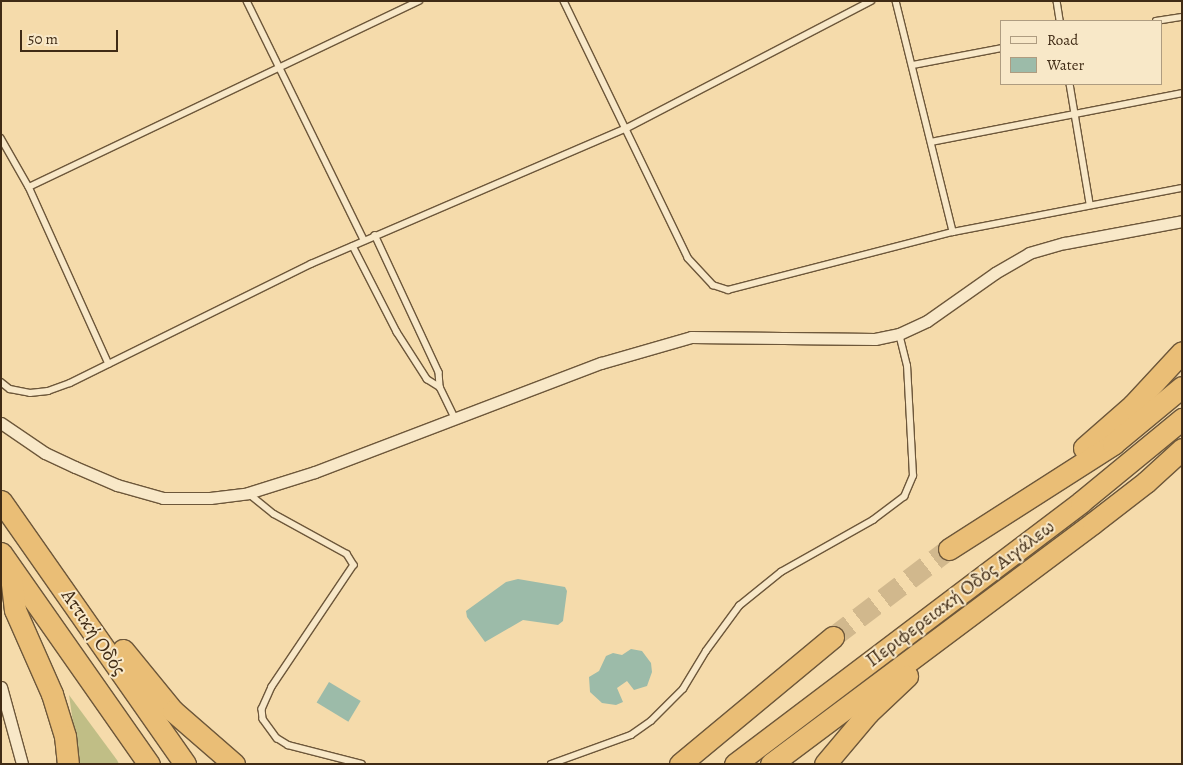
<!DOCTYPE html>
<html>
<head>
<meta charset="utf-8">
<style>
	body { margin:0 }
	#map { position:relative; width:1183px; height:765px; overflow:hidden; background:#f5dbab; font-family:Alegreya,serif }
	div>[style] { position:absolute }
	.green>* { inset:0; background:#c0be86 }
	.water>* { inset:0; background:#9cbba9; transform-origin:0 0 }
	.highway-tunnel>* { height:21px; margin-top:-10.5px; transform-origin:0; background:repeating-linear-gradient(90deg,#d1b88d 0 21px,transparent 0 32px) }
	.roads { filter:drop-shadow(1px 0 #6d573a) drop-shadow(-1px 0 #6d573a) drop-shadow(0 1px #6d573a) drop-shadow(0 -1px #6d573a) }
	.lane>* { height:5.5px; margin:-2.75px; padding:0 2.75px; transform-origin:2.75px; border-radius:2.75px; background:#f8e8c8 }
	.street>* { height:11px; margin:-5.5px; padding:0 5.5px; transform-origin:5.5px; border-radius:5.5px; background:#f8e8c8 }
	.highway>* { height:21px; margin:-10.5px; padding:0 10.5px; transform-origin:10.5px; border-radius:10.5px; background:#eabe76 }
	span { translate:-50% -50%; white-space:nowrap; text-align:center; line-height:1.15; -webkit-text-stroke:4px #f8e8c8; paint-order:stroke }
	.street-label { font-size:20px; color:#402b15 }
	.frame { position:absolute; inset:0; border:2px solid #402b15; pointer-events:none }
	.legend { position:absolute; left:1000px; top:20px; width:162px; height:65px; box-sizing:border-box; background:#f8e8c8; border:1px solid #ae9c80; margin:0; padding:6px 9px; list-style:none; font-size:15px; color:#402b15 }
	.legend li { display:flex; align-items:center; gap:10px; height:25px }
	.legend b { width:25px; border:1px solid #ae9c80 }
	.scale { position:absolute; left:20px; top:30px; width:98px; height:22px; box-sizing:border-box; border:2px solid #402b15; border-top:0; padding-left:6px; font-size:15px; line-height:18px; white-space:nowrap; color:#402b15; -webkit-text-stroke:4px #f8e8c8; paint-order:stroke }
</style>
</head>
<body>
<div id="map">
	<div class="green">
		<i style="clip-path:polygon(69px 695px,117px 760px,119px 764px,79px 764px)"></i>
	</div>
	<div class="water">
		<i style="clip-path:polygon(518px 579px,565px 587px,567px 591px,563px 621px,558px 625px,523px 620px,485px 642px,467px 617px,466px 611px,506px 582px)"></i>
		<i style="clip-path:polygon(631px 649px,642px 651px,651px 663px,652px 672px,647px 686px,634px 690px,627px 681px,617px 688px,623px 702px,616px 705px,602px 703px,590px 692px,589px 677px,599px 671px,606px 656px,613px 653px,622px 655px)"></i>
		<i style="left:329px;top:682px;width:37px;height:24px;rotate:31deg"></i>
	</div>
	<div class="highway-tunnel">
		<i style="left:833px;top:637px;width:146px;rotate:-37.2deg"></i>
	</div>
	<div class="roads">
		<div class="lane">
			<i style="left:247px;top:1px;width:266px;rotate:63.9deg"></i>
			<i style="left:564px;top:1px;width:285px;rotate:64.2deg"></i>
			<i style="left:688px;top:258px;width:37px;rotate:47deg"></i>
			<i style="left:713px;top:285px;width:16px;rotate:18deg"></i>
			<i style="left:728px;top:290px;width:232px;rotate:-14.5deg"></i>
			<i style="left:953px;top:232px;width:233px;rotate:-10.9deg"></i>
			<i style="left:896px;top:1px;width:238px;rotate:76.1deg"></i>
			<i style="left:1057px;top:1px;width:20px;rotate:81deg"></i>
			<i style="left:1156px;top:21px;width:26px;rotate:-9deg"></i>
			<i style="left:913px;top:65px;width:91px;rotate:-10.8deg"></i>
			<i style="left:1070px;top:84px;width:122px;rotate:80.5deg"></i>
			<i style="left:1px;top:138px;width:56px;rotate:60.3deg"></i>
			<i style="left:29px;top:187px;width:194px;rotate:65.7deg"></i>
			<i style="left:931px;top:142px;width:256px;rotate:-11deg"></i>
			<i style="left:29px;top:187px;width:432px;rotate:-25.5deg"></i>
			<i style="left:375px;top:235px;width:151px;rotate:65deg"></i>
			<i style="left:439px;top:372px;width:15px;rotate:86deg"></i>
			<i style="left:440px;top:387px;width:32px;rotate:64deg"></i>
			<i style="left:353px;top:246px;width:97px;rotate:62.9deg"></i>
			<i style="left:397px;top:332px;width:56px;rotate:57.4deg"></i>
			<i style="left:427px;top:379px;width:15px;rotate:32deg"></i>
			<i style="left:1px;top:382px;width:11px;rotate:38deg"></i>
			<i style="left:10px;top:389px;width:20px;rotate:11deg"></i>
			<i style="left:30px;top:393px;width:18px;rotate:-6deg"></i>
			<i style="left:48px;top:391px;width:23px;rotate:-20deg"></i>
			<i style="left:70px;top:383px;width:269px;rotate:-26.3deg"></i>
			<i style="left:311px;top:264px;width:344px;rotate:-23.3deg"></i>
			<i style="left:627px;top:128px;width:275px;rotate:-27.5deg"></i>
			<i style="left:248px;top:493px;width:33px;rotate:39deg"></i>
			<i style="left:274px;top:514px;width:83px;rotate:28.7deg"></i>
			<i style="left:347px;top:554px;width:13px;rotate:58deg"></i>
			<i style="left:354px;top:565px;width:147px;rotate:123.9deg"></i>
			<i style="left:272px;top:687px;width:24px;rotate:114deg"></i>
			<i style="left:262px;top:709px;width:10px;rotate:84deg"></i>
			<i style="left:263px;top:719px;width:24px;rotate:54deg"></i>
			<i style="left:277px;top:738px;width:13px;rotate:32deg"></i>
			<i style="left:288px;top:745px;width:76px;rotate:14.4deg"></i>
			<i style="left:551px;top:764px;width:85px;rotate:-19.9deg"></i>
			<i style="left:631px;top:735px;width:24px;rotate:-35deg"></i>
			<i style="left:651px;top:721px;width:45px;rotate:-45deg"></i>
			<i style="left:683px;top:689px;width:44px;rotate:-58.8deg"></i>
			<i style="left:706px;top:651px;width:56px;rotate:-53.7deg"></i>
			<i style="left:739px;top:606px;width:54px;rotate:-39deg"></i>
			<i style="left:781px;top:572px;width:106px;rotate:-29.5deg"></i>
			<i style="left:873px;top:520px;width:39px;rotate:-37deg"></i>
			<i style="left:904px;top:497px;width:23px;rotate:-67deg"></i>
			<i style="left:913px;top:476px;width:110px;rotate:-93.1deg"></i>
			<i style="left:907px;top:366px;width:33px;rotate:-104deg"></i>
		</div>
		<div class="street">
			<i style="left:1px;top:423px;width:53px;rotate:34.3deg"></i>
			<i style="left:45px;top:453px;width:33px;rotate:25deg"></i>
			<i style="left:75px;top:467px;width:46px;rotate:23.2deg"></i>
			<i style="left:117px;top:485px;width:48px;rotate:15.8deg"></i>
			<i style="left:163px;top:498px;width:47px"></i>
			<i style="left:210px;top:498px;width:38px;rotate:-7deg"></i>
			<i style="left:248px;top:493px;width:70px;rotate:-17.4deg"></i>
			<i style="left:315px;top:472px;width:306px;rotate:-20.9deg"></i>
			<i style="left:601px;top:363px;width:94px;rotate:-16.1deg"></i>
			<i style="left:691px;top:337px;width:184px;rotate:0.6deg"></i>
			<i style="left:875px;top:339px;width:25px;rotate:-12deg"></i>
			<i style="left:899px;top:334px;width:31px;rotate:-25deg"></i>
			<i style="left:927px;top:321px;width:83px;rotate:-35.2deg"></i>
			<i style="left:995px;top:273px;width:39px;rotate:-30deg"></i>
			<i style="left:1029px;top:253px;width:37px;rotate:-16deg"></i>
			<i style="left:1065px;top:243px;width:119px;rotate:-10.6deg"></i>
			<i style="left:1px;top:687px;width:80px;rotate:74.7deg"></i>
		</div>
		<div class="highway">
			<i style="left:1084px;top:448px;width:65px;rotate:-41.3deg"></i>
			<i style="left:1133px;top:405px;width:72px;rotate:-47.2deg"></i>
			<i style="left:1px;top:501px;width:321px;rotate:55deg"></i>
			<i style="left:949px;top:549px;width:195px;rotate:-32.6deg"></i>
			<i style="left:1113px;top:444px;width:89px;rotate:-39.6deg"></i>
			<i style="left:1px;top:553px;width:258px;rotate:55deg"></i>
			<i style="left:10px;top:567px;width:43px;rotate:83.4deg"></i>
			<i style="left:15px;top:610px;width:92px;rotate:66.2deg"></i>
			<i style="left:52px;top:694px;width:44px;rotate:72.8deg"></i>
			<i style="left:65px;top:736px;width:28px;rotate:84deg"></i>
			<i style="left:123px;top:650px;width:79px;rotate:50.7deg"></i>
			<i style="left:173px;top:711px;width:81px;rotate:41deg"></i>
			<i style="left:680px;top:764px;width:199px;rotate:-39.7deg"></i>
			<i style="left:735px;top:764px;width:434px;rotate:-37.1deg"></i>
			<i style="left:1081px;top:502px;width:131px;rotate:-39.4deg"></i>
			<i style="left:771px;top:764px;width:402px;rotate:-36.8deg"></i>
			<i style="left:1093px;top:523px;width:67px;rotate:-37.7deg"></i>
			<i style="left:1146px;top:482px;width:49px;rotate:-42.5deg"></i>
			<i style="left:825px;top:764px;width:67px;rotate:-49.9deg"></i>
			<i style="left:868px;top:713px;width:54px;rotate:-43.5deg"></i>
		</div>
	</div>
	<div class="street-label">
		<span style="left:960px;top:593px;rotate:-37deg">Περιφερειακή Οδός Αιγάλεω</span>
		<span style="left:94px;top:632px;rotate:56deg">Αττική Οδός</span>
	</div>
	<div class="frame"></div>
	<ul class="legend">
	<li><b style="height:6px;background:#f8e8c8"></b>Road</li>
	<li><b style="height:14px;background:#9cbba9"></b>Water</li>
	</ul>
	<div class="scale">50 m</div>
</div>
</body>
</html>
